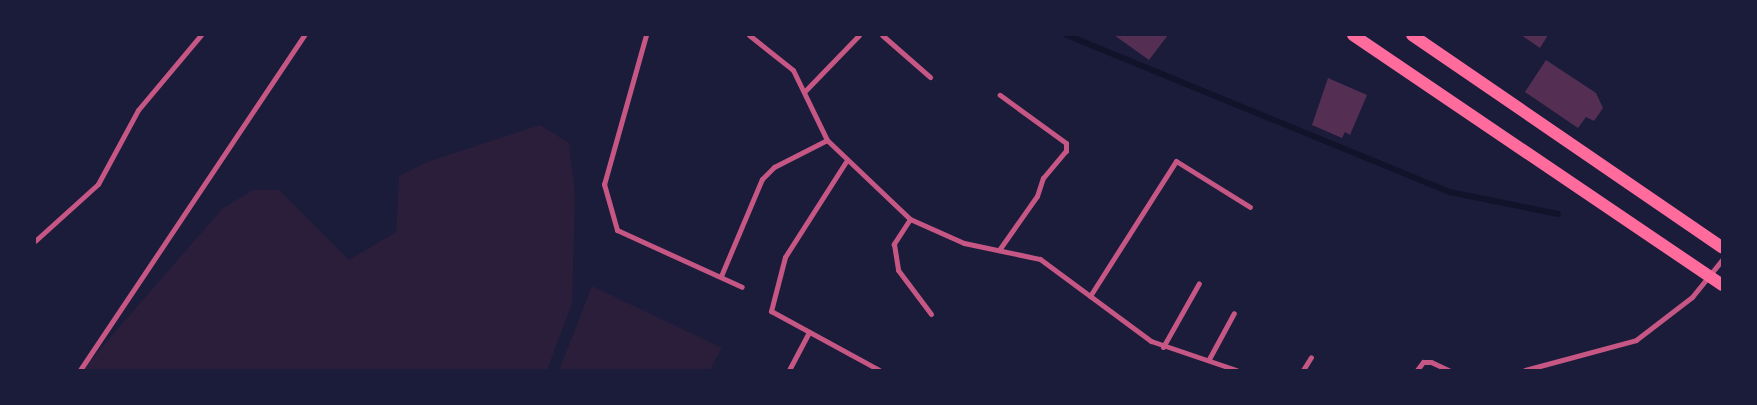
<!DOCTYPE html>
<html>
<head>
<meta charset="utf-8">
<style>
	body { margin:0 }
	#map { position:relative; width:1757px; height:405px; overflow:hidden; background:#1b1b3a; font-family:"Source Sans 3",sans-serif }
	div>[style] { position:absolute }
	.green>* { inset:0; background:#2a1e3b }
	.stream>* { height:5.5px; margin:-2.75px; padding:0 2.75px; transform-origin:2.75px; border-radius:2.75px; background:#12122b }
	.building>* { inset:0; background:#542f53 }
	.minor>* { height:5px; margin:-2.5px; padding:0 2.5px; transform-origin:2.5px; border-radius:2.5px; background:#c65784 }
	.primary>* { height:12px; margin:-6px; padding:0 6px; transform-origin:6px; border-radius:6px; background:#ff6b9d }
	span { translate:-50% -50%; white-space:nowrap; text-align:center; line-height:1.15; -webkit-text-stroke:4px #1b1b3a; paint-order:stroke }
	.frame { position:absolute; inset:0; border:36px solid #1b1b3a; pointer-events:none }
</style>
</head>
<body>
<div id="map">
	<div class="green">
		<i style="clip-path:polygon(540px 125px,569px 143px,575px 196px,572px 303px,547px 370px,82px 370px,222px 209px,253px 190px,279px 190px,349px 260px,396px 232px,399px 176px,427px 162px)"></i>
		<i style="clip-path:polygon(592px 286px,722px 348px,710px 370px,559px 370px)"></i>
	</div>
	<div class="stream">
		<i style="left:1067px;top:35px;width:414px;rotate:22.3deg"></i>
		<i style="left:1450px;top:192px;width:110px;rotate:11.5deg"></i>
	</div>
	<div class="building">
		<i style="clip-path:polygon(1114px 35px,1168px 35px,1149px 60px)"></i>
		<i style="clip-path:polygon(1521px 35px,1548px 35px,1540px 48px)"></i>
		<i style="clip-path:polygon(1546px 60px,1596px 93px,1603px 108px,1594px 121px,1586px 117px,1578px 128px,1525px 92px)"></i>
		<i style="clip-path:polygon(1328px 78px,1367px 95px,1350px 135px,1345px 132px,1342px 138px,1312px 125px)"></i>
	</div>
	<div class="minor">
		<i style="left:646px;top:35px;width:155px;rotate:105.7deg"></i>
		<i style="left:604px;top:184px;width:48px;rotate:74.2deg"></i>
		<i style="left:617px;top:230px;width:137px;rotate:24.5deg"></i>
		<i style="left:749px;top:35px;width:56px;rotate:38.5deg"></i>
		<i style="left:793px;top:70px;width:78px;rotate:64.1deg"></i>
		<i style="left:827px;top:140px;width:115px;rotate:43.6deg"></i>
		<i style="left:910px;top:219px;width:59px;rotate:24deg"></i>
		<i style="left:964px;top:243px;width:78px;rotate:11.9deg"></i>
		<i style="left:1040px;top:259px;width:138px;rotate:36.5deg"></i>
		<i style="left:1151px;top:341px;width:90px;rotate:18.8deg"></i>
		<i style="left:882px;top:35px;width:64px;rotate:41.2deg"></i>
		<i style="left:805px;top:91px;width:78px;rotate:-46deg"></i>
		<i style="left:847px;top:160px;width:115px;rotate:122.6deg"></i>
		<i style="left:785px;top:257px;width:56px;rotate:104.5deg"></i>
		<i style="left:771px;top:311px;width:123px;rotate:28.6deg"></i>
		<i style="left:910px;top:219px;width:30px;rotate:123deg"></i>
		<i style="left:894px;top:244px;width:26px;rotate:81deg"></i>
		<i style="left:898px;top:270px;width:55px;rotate:53.1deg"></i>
		<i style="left:35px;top:241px;width:85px;rotate:-42.1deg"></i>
		<i style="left:98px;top:184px;width:84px;rotate:-61.6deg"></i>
		<i style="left:138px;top:110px;width:98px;rotate:-50deg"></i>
		<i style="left:999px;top:250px;width:66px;rotate:-54.9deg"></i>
		<i style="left:1037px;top:196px;width:19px;rotate:-72deg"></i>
		<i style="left:1043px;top:178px;width:35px;rotate:-50deg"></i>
		<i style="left:1066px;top:151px;width:8px;rotate:-90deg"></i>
		<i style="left:1066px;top:143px;width:82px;rotate:-144deg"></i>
		<i style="left:721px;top:276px;width:105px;rotate:-67.1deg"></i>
		<i style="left:762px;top:179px;width:17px;rotate:-45deg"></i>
		<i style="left:774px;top:167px;width:59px;rotate:-27deg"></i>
		<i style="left:1090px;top:296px;width:160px;rotate:-57.5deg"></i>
		<i style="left:1176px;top:161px;width:87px;rotate:31.9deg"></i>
		<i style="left:1163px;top:347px;width:73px;rotate:-60.6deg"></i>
		<i style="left:1209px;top:359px;width:52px;rotate:-61.5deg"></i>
		<i style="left:80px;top:370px;width:403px;rotate:-56.2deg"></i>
		<i style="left:789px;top:370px;width:43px;rotate:-62.2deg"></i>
		<i style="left:1303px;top:370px;width:15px;rotate:-58deg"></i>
		<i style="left:1417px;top:370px;width:10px;rotate:-53deg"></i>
		<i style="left:1423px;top:362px;width:8px"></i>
		<i style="left:1431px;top:362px;width:19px;rotate:25deg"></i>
		<i style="left:1525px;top:370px;width:115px;rotate:-15.1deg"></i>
		<i style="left:1636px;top:340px;width:71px;rotate:-37.5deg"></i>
		<i style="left:1692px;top:297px;width:48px;rotate:-51deg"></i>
	</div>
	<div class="primary">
		<i style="left:1353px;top:35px;width:446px;rotate:34.1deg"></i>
		<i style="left:1412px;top:35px;width:376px;rotate:34.4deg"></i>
	</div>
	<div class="frame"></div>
</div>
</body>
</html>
